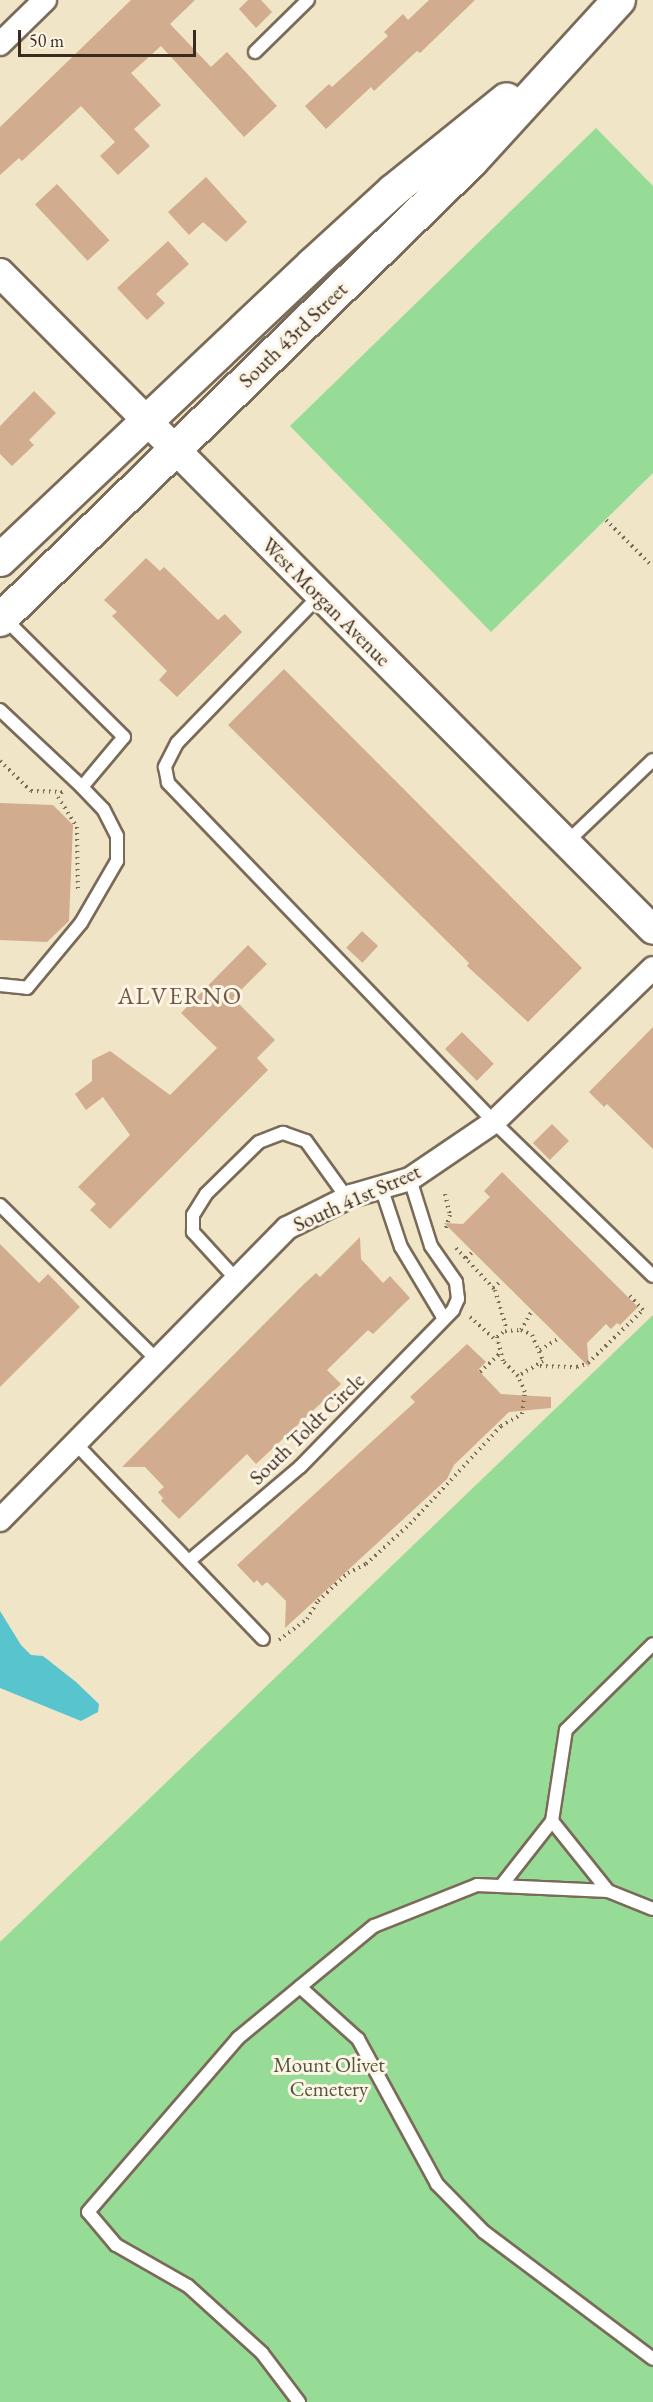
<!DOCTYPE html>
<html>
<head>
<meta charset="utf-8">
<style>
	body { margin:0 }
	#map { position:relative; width:653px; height:2402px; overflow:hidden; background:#f0e5c7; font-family:"EB Garamond",serif }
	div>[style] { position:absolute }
	.green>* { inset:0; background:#97dc96 }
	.water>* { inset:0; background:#57c4ce }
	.building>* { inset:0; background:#d2ac8e; transform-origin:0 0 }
	.path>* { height:4px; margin-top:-2px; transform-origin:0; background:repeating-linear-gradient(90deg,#7a6b59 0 1.5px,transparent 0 6px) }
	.roads { filter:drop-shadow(2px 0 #7a6b59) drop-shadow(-2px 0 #7a6b59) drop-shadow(0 2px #7a6b59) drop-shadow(0 -2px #7a6b59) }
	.service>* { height:12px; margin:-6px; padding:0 6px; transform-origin:6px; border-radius:6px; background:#fff }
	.minor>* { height:22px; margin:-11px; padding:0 11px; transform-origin:11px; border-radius:11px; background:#fff }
	.tertiary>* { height:28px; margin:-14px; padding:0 14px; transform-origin:14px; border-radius:14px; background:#fff }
	.secondary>* { height:32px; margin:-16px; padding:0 16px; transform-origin:16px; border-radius:16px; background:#fff }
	span { translate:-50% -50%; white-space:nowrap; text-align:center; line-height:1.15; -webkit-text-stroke:6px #fcf5e5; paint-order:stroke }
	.street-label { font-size:21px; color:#3b2a1e }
	.park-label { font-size:21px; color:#52563c }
	.quarter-label { font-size:24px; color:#705845; letter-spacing:1.5px }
	.scale { position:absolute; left:18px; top:30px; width:178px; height:27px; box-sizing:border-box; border:3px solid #3b2a1e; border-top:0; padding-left:8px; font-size:18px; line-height:21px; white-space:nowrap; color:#3b2a1e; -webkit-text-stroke:4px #fcf5e5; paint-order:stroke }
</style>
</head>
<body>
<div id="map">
	<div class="green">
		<i style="clip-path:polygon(596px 128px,653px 186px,653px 473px,491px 632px,290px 426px)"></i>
		<i style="clip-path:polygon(653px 1315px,653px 2402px,0 2402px,0 1942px)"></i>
	</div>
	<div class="water">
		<i style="clip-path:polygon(0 1611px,21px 1645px,31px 1655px,43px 1656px,76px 1682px,99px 1704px,98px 1712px,81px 1721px,0 1688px)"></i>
	</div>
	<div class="building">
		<i style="clip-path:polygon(131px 0,195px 0,170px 24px,211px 67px,227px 52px,277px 106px,244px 137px,161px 46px,131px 73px,161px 105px,134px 129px,150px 146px,118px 175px,100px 156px,115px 142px,81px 106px,22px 161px,19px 158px,0 175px,0 127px)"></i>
		<i style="clip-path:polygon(248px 0,261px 0,272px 12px,256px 28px,239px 9px)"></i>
		<i style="clip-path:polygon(429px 0,475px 0,420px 53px,417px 51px,374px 91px,371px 87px,326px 129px,305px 106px,329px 84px,332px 87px,388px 36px,384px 32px,403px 14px,408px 20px)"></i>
		<i style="clip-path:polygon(206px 177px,247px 222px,226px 242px,203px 222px,189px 235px,168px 212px)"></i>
		<i style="left:57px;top:184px;width:77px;height:30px;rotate:47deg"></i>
		<i style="clip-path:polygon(168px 241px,189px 264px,156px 294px,165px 303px,147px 320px,117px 288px)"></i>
		<i style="clip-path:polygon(34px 391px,56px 413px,29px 440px,34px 445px,12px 466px,0 454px,0 426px)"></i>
		<i style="clip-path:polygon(146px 558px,160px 571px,164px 567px,218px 620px,225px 614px,242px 632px,177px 697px,159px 680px,167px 671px,112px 616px,117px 612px,104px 600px)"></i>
		<i style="clip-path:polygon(284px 669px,582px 968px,528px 1022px,467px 966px,469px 963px,228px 725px)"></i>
		<i style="clip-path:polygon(0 803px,53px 805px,73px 825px,69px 921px,47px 942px,0 940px)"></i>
		<i style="left:362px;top:931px;width:22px;height:23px;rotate:43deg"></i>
		<i style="clip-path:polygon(248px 945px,267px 964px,233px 998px,275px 1040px,257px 1058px,268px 1070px,110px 1229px,90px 1210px,96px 1204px,78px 1187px,130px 1135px,103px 1097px,86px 1110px,75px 1094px,92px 1081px,92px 1060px,110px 1051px,170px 1095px,217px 1048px,181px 1013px)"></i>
		<i style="clip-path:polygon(653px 1027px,653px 1149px,607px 1104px,604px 1107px,589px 1092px)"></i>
		<i style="left:462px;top:1032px;width:45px;height:24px;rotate:45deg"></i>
		<i style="left:552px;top:1124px;width:24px;height:27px;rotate:45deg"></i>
		<i style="clip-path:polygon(502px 1172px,638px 1307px,620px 1325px,617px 1323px,611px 1329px,606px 1324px,587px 1343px,589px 1367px,444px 1223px,463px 1224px,490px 1197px,484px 1191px)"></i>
		<i style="clip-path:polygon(360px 1237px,361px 1259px,383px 1283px,390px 1276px,410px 1298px,373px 1334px,368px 1330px,327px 1370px,341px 1384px,319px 1405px,256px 1464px,247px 1454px,179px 1519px,161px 1501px,163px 1498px,158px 1492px,164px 1487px,145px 1467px,122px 1467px,304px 1284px,316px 1273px,320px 1277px)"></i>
		<i style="clip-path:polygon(0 1244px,39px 1283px,48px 1274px,80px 1307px,0 1387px)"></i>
		<i style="clip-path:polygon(467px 1344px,486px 1362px,478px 1370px,501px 1394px,551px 1397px,551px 1408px,509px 1412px,454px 1465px,447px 1479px,285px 1628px,286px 1601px,267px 1582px,262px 1586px,257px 1580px,254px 1583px,237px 1565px,415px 1402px,410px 1397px)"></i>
	</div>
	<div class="path">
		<i style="left:606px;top:520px;width:66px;rotate:45deg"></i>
		<i style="left:0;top:761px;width:43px;rotate:44.1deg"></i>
		<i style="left:31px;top:791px;width:31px;rotate:2deg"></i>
		<i style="left:62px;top:792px;width:6px;rotate:129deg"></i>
		<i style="left:58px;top:797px;width:36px;rotate:58deg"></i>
		<i style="left:77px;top:827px;width:63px;rotate:89.1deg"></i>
		<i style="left:445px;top:1194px;width:22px;rotate:77deg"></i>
		<i style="left:450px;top:1215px;width:16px;rotate:108deg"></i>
		<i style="left:456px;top:1248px;width:57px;rotate:47.1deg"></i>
		<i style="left:495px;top:1290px;width:42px;rotate:73.3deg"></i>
		<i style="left:466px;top:1258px;width:9px;rotate:-41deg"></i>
		<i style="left:493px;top:1288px;width:11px;rotate:-41deg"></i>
		<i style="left:470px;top:1317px;width:36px;rotate:42deg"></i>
		<i style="left:521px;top:1330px;width:12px;rotate:24deg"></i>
		<i style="left:532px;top:1335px;width:28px;rotate:67deg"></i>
		<i style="left:543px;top:1361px;width:29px;rotate:149deg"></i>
		<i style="left:518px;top:1376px;width:21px;rotate:-135deg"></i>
		<i style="left:503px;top:1361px;width:25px;rotate:-104deg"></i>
		<i style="left:497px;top:1337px;width:10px;rotate:-37deg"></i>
		<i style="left:505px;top:1331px;width:16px;rotate:-4deg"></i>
		<i style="left:521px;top:1330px;width:22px;rotate:-60deg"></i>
		<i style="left:540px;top:1350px;width:22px;rotate:-32deg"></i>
		<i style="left:540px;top:1366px;width:37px;rotate:2deg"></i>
		<i style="left:577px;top:1367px;width:12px;rotate:-20deg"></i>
		<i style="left:588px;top:1363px;width:76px;rotate:-43.9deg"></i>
		<i style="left:643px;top:1310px;width:21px;rotate:-133deg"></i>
		<i style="left:480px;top:1372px;width:26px;rotate:-43deg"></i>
		<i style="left:279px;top:1640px;width:35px;rotate:-37deg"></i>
		<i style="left:307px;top:1619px;width:21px;rotate:-59deg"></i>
		<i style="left:318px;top:1601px;width:41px;rotate:-43deg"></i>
		<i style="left:348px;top:1573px;width:20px;rotate:-27deg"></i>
		<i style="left:366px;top:1564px;width:59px;rotate:-42.3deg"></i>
		<i style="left:410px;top:1524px;width:134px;rotate:-47.1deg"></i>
		<i style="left:501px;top:1426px;width:24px;rotate:-30deg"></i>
		<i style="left:522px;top:1414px;width:22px;rotate:-82deg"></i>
		<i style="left:525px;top:1392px;width:17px;rotate:-114deg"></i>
	</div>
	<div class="roads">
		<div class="service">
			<i style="left:255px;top:52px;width:74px;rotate:-44.5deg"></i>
			<i style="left:319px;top:596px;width:204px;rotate:134deg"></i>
			<i style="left:177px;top:743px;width:27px;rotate:117deg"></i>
			<i style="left:165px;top:767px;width:16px;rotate:79deg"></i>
			<i style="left:168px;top:783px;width:470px;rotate:46.1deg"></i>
			<i style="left:494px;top:1122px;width:221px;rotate:44.1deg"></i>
			<i style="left:0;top:710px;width:112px;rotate:43.2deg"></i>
			<i style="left:82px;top:787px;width:65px;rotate:-50deg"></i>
			<i style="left:124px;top:737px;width:169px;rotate:-135.2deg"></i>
			<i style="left:566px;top:843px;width:120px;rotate:-43.7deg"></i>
			<i style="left:0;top:985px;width:27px;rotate:6deg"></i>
			<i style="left:27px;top:988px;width:85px;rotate:-50.3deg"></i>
			<i style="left:81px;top:923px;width:72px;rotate:-59.9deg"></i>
			<i style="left:117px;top:861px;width:25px;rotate:-90deg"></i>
			<i style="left:117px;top:836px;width:30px;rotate:-117deg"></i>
			<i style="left:103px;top:809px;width:30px;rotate:-134deg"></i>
			<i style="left:381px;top:1187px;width:63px;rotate:71.6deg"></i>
			<i style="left:401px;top:1247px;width:82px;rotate:59deg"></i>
			<i style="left:0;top:1205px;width:221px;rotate:44.6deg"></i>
			<i style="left:236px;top:1279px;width:64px;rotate:-132.5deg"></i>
			<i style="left:193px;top:1232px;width:17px;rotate:-90deg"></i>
			<i style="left:193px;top:1215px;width:25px;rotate:-58deg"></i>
			<i style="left:206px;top:1194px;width:74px;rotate:-44.5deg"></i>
			<i style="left:259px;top:1142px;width:26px;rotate:-21deg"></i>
			<i style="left:283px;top:1133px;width:24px;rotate:19deg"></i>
			<i style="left:306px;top:1141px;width:70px;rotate:54.3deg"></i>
			<i style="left:76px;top:1444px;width:270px;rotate:46.2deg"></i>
			<i style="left:189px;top:1561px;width:145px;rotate:-40.3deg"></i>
			<i style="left:300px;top:1467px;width:219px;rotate:-45.7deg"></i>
			<i style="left:453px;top:1310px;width:12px;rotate:-66deg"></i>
			<i style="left:458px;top:1299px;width:17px;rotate:-97deg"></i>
			<i style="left:456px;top:1282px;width:44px;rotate:-124.8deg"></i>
			<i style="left:431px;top:1246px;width:70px;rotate:-107.4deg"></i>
			<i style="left:552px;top:1821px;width:92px;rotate:-81.3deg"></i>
			<i style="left:566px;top:1730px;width:122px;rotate:-44.7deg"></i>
			<i style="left:501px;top:1886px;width:83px;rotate:-51.9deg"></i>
			<i style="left:552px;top:1821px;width:90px;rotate:51.3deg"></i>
			<i style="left:300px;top:1987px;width:78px;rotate:41.9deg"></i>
			<i style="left:358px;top:2039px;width:165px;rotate:61.4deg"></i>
			<i style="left:437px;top:2184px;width:67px;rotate:45.6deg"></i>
			<i style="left:484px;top:2232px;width:211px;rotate:36.9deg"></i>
			<i style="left:299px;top:2402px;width:61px;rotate:-127.1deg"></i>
			<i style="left:262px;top:2353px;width:100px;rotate:-137.8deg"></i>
			<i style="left:188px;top:2286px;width:83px;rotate:-150.3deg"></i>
			<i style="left:116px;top:2245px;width:43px;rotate:-130.3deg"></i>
			<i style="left:88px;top:2212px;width:230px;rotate:-49.2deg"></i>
			<i style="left:238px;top:2038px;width:176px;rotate:-39.5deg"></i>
			<i style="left:374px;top:1926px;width:111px;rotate:-21.7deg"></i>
			<i style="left:477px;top:1885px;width:131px;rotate:2.6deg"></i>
			<i style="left:608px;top:1891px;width:48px;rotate:21.8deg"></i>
		</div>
		<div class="minor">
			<i style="left:0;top:44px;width:63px;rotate:-44.4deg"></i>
			<i style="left:0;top:1520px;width:409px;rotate:-45.5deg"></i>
			<i style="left:287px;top:1228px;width:72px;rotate:-26.6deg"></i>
			<i style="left:351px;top:1196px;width:61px;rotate:-16.1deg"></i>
			<i style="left:410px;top:1179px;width:102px;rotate:-34.2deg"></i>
			<i style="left:494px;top:1122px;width:221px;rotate:-44.1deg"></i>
		</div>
		<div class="tertiary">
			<i style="left:0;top:273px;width:926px;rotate:45.17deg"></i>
		</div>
		<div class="secondary">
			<i style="left:0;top:560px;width:431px;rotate:-43.4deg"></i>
			<i style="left:313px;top:264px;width:108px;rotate:-42.4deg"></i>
			<i style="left:393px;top:191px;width:146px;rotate:-38.9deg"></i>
			<i style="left:0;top:620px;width:658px;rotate:-44.2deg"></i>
			<i style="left:472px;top:161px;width:218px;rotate:-47.6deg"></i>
		</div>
	</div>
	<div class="street-label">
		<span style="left:293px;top:335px;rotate:-44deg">South 43rd Street</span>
		<span style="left:326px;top:602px;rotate:45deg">West Morgan Avenue</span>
		<span style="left:357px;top:1198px;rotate:-24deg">South 41st Street</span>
		<span style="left:307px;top:1429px;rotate:-44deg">South Toldt Circle</span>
	</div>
	<div class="park-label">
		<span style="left:329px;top:2077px">Mount Olivet<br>Cemetery</span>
	</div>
	<div class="quarter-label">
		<span style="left:180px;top:996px">ALVERNO</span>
	</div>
	<div class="scale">50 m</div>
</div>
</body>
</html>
